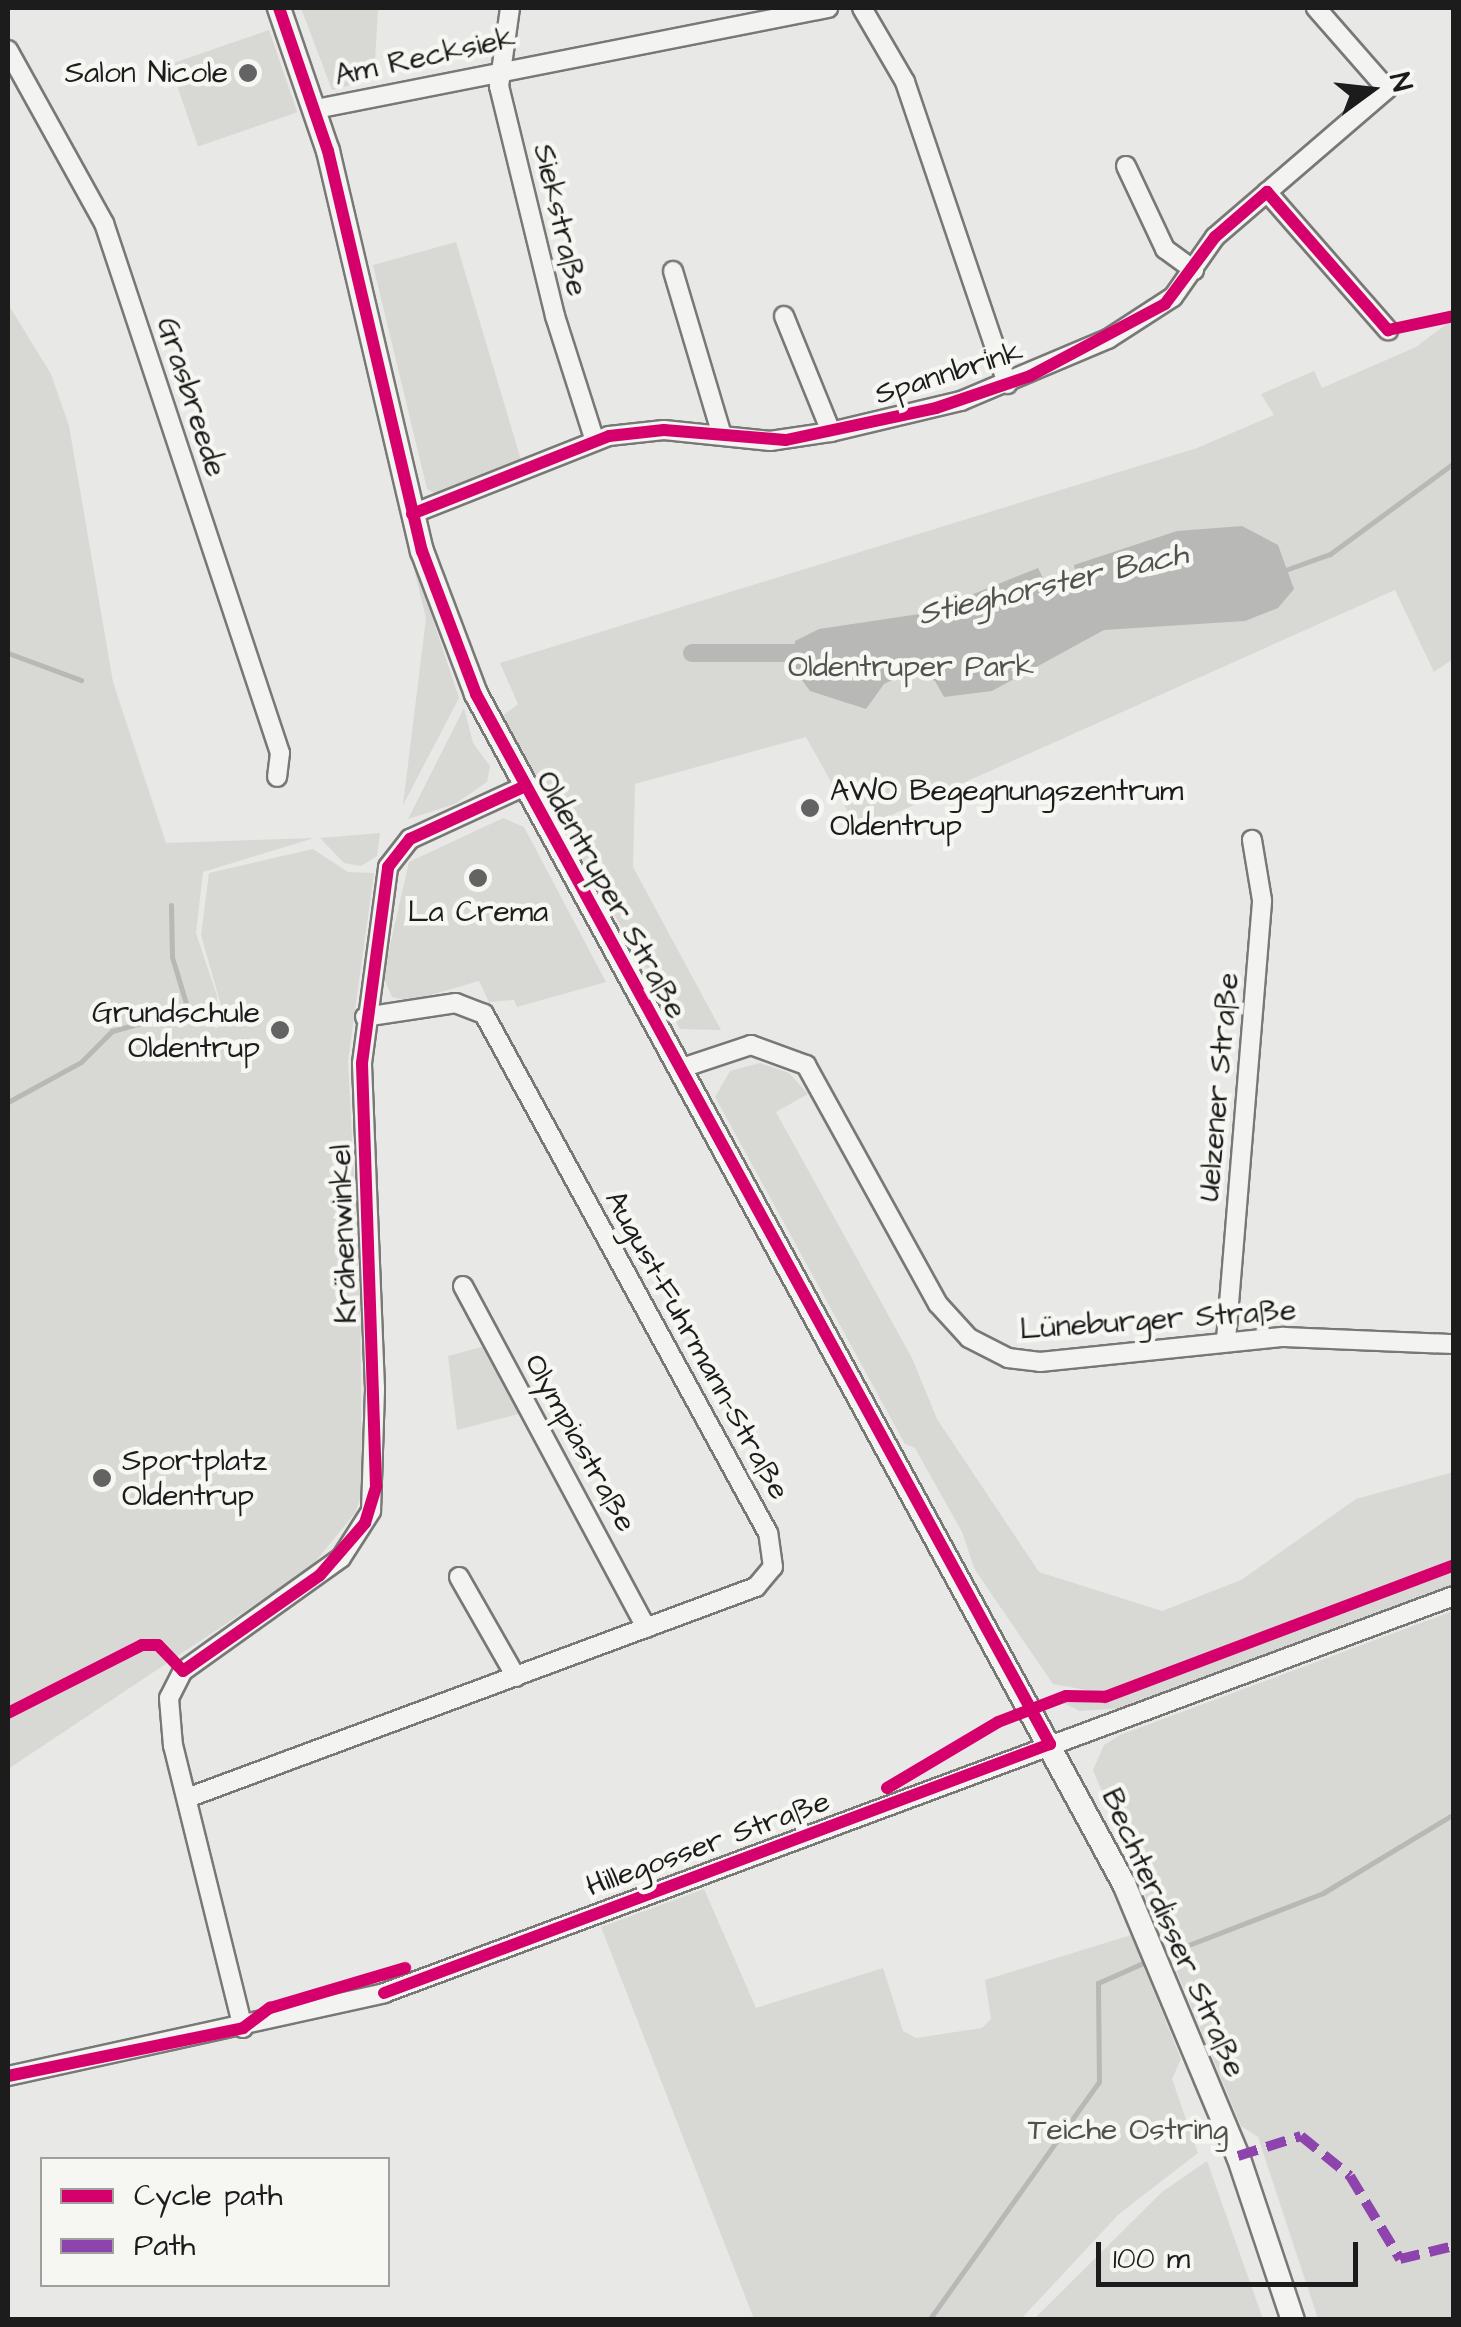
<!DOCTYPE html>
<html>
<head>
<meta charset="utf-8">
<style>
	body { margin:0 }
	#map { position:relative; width:1461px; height:2327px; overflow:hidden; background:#e8e8e6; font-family:"Architects Daughter",sans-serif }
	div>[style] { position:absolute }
	.built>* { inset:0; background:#d8d8d5; transform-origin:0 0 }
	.water>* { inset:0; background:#b8b8b6 }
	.stream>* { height:5px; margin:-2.5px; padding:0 2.5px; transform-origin:2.5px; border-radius:2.5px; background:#b8b8b6 }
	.canal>* { height:18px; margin:-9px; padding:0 9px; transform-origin:9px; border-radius:9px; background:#b8b8b6 }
	.roads { filter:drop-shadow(2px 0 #787877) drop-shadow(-2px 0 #787877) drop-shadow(0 2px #787877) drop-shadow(0 -2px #787877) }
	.street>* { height:18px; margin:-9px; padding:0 9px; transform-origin:9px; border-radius:9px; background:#f3f3f1 }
	.secondary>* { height:22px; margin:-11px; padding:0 11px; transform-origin:11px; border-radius:11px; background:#f3f3f1 }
	.quiet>* { height:10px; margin-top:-5px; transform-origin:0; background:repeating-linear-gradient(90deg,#8e44ad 0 20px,transparent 0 30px) }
	.cycleway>* { height:12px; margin:-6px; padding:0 6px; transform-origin:6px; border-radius:6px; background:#d6006c }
	.dots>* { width:28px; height:28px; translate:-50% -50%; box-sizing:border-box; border:5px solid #f6f6f2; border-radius:50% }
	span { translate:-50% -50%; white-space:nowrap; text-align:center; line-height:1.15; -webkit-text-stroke:9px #f6f6f2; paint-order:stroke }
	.street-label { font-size:30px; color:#1c1c1c }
	.poi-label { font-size:30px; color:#1c1c1c }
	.right { translate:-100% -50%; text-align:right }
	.left { translate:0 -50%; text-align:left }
	.park-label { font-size:30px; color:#51514f }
	.water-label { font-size:32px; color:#525251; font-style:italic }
	.frame { position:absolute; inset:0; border:10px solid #1c1c1c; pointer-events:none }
	.legend { position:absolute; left:40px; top:2157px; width:350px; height:130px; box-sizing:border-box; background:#f6f6f2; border:2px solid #9f9f9c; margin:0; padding:12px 18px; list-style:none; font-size:30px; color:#1c1c1c }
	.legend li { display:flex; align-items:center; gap:20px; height:50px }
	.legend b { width:50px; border:2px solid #9f9f9c }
	.north { position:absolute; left:1321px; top:40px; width:100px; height:100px; -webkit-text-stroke:8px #f6f6f2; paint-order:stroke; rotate:75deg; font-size:28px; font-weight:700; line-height:40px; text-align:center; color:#1c1c1c }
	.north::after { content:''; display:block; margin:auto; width:35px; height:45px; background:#1c1c1c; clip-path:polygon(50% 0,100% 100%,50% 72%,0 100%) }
	.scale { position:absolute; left:1096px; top:2242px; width:262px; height:45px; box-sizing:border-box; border:5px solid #1c1c1c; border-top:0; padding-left:12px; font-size:30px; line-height:35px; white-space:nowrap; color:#1c1c1c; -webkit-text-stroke:8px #f6f6f2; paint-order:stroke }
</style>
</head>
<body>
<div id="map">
	<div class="built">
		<i style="clip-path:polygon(301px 8px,378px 8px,374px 79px,332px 90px)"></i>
		<i style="left:269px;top:30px;width:87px;height:105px;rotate:71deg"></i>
		<i style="clip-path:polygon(456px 242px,521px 460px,436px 494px,427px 489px,373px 265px)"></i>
		<i style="clip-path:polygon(8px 304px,51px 374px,69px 426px,113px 682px,166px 843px,314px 838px,203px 872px,196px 933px,217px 996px,215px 1029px,226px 1023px,201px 935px,209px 873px,313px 849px,348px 872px,374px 873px,348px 1061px,360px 1291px,362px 1494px,355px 1513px,311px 1567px,8px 1769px)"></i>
		<i style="clip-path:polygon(1453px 319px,1453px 659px,1434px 672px,1395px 590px,858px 830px,806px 737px,635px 784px,633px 867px,721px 1030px,680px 1029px,501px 717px,518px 704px,500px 663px,1197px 448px,1274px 415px,1261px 394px,1314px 371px,1322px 388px,1416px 347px)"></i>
		<i style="clip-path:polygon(407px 541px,459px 698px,403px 805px,426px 618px)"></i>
		<i style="clip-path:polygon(464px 708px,473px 743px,490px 766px,487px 782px,455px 804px,408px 819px)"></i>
		<i style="clip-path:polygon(503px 818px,524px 827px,606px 982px,517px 1007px,514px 1000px,489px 1002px,479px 981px,410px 1001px,392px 997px,383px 976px,409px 862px)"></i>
		<i style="clip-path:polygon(380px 833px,377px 856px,361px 866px,344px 863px,320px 838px)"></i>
		<i style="clip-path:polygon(760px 1063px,789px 1073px,808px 1094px,776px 1112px,912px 1358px,937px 1419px,1039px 1572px,1162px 1611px,1241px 1580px,1356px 1499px,1453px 1472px,1453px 1561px,1103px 1693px,1053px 1684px,975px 1570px,962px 1532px,915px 1448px,905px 1444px,715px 1097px,730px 1071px)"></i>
		<i style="clip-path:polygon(485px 1346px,523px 1413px,457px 1430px,448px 1356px)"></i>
		<i style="clip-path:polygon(1453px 1571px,1453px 1586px,1125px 1708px,1080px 1711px,1059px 1701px,1121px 1697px)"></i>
		<i style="clip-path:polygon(1453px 1611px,1453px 2319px,1318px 2319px,1258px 2137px,1241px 2126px,1093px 1770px,1104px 1745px,1120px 1735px)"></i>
		<i style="clip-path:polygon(704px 1889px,756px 2008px,883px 1968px,903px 2031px,916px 2038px,982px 2028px,991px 2019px,985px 1980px,1131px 1935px,1181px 2059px,1172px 2079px,1198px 2153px,1119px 2214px,1021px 2319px,754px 2319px,601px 1927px)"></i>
		<i style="clip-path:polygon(1207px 2161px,1263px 2319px,1034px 2319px,1162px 2192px)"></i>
	</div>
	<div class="water">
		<i style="clip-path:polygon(1242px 526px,1278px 545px,1294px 589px,1278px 608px,1245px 621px,1104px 630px,992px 691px,944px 697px,935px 681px,912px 671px,884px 684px,866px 709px,810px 691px,794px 669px,795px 641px,819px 629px,926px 613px,1038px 568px,1044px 580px,1076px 577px,1074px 565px,1177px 531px)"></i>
	</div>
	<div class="stream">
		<i style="left:1288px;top:569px;width:45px;rotate:-19.7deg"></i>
		<i style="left:1330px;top:554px;width:154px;rotate:-36.3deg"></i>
		<i style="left:8px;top:653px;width:78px;rotate:20.3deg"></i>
		<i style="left:8px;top:1102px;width:83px;rotate:-28.7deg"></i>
		<i style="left:81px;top:1062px;width:44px;rotate:-45deg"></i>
		<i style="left:112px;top:1031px;width:79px;rotate:-15.4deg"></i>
		<i style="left:188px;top:1010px;width:55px;rotate:-106.8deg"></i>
		<i style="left:172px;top:957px;width:52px;rotate:-91.1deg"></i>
		<i style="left:1160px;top:1956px;width:175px;rotate:-21.1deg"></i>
		<i style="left:1323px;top:1893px;width:153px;rotate:-31.1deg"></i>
		<i style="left:929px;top:2320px;width:292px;rotate:-54.5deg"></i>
		<i style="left:1099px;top:2082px;width:99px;rotate:-90.6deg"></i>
		<i style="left:1098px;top:1983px;width:57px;rotate:-23.9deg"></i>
	</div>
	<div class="canal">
		<i style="left:692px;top:653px;width:125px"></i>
	</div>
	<div class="roads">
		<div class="street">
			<i style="left:510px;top:8px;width:79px;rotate:98deg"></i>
			<i style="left:499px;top:86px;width:237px;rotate:76.3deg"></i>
			<i style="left:555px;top:316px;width:131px;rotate:72.3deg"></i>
			<i style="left:862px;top:8px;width:86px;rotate:59.8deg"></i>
			<i style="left:905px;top:82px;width:319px;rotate:71.3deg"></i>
			<i style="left:8px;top:50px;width:198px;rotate:61deg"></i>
			<i style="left:104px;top:223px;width:558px;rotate:71.63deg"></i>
			<i style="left:280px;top:753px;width:24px;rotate:97deg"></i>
			<i style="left:316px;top:109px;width:522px;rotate:-11.16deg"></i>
			<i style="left:1126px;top:166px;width:92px;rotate:64.8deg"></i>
			<i style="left:1165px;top:249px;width:36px;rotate:36deg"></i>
			<i style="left:1267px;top:192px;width:184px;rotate:48.8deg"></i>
			<i style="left:673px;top:271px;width:171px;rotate:73.4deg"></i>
			<i style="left:784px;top:316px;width:125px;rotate:67.9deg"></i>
			<i style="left:412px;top:514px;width:212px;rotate:-21.6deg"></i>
			<i style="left:609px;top:436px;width:55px;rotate:-6.2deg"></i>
			<i style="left:664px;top:430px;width:107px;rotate:5.9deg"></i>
			<i style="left:770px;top:441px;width:62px;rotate:-8.4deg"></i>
			<i style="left:831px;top:432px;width:134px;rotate:-13.4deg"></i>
			<i style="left:961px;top:401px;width:160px;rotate:-22.9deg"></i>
			<i style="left:1108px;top:339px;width:77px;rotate:-32.9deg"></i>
			<i style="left:1173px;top:297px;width:73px;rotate:-55deg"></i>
			<i style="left:1215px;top:237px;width:227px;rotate:-40.7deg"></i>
			<i style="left:1387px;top:89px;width:108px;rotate:-131.2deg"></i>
			<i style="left:679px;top:1069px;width:76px;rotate:-18.4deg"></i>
			<i style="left:751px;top:1045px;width:59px;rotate:20deg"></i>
			<i style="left:806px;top:1065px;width:273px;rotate:61.1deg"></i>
			<i style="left:938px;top:1304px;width:46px;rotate:47.6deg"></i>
			<i style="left:969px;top:1338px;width:44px;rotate:27.1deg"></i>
			<i style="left:1008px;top:1358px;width:32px;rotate:7deg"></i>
			<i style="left:1040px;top:1362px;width:245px;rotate:-5.9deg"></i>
			<i style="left:1284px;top:1337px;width:170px;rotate:2.4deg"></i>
			<i style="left:463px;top:1286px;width:388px;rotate:61.8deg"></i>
			<i style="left:1226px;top:1340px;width:441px;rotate:-85.3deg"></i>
			<i style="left:1262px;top:900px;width:61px;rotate:-99.5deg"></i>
			<i style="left:459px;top:1577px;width:115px;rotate:60.3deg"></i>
			<i style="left:187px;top:1798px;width:607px;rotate:-20.35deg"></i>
			<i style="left:756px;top:1587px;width:26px;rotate:-50deg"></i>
			<i style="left:773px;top:1567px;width:34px;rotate:-98deg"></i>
			<i style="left:768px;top:1533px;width:592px;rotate:-118.69deg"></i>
			<i style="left:484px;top:1014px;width:30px;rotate:-159deg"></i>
			<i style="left:456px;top:1003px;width:92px;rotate:171.3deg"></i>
			<i style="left:243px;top:2028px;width:291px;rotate:-103.9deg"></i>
			<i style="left:173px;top:1746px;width:48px;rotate:-94.8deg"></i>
			<i style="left:169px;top:1698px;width:30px;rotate:-63deg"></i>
			<i style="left:183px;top:1671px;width:194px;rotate:-35.6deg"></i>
			<i style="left:341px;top:1558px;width:56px;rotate:-57.4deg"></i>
			<i style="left:371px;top:1511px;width:123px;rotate:-88.1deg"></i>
			<i style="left:375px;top:1388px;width:325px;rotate:-92.3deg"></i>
			<i style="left:362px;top:1063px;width:198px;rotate:-82.4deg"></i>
			<i style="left:388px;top:867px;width:36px;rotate:-52deg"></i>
			<i style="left:410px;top:839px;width:124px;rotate:-24.7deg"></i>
			<i style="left:8px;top:2076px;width:385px;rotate:-12.4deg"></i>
			<i style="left:384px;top:1993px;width:1141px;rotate:-20.36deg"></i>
		</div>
		<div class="secondary">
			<i style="left:279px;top:8px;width:151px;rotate:71.1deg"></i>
			<i style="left:328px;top:151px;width:411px;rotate:76.8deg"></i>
			<i style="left:422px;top:551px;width:153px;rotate:69.3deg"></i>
			<i style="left:476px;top:694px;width:1355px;rotate:61.43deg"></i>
			<i style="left:1124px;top:1884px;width:295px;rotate:67.3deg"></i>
			<i style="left:1238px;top:2156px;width:173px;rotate:71.5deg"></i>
		</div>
	</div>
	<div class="quiet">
		<i style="left:1238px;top:2156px;width:66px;rotate:-17.6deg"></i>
		<i style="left:1301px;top:2136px;width:63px;rotate:39.2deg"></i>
		<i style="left:1350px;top:2176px;width:97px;rotate:58.9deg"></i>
		<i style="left:1400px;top:2259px;width:56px;rotate:-13.5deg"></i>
	</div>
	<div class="cycleway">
		<i style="left:279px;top:8px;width:151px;rotate:71.1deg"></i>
		<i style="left:328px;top:151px;width:411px;rotate:76.8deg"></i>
		<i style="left:422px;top:551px;width:153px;rotate:69.3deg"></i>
		<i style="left:476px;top:694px;width:1197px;rotate:61.34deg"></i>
		<i style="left:1050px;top:1744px;width:711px;rotate:159.5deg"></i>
		<i style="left:412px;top:514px;width:212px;rotate:-21.6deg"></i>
		<i style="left:609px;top:436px;width:55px;rotate:-6.2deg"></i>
		<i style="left:664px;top:430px;width:122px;rotate:4.7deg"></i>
		<i style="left:786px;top:440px;width:153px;rotate:-12deg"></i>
		<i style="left:936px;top:408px;width:99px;rotate:-18.8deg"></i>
		<i style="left:1030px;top:376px;width:153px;rotate:-28.1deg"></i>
		<i style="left:1165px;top:304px;width:84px;rotate:-53.3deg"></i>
		<i style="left:1215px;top:237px;width:69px;rotate:-40.9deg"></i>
		<i style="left:1267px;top:192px;width:184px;rotate:48.8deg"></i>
		<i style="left:1388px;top:330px;width:67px;rotate:-12deg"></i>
		<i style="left:8px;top:1713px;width:150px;rotate:-26.9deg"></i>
		<i style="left:142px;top:1645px;width:16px"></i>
		<i style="left:158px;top:1645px;width:36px;rotate:46deg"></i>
		<i style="left:183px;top:1671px;width:167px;rotate:-35deg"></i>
		<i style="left:320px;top:1575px;width:69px;rotate:-49.1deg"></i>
		<i style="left:365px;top:1523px;width:39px;rotate:-73deg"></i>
		<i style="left:376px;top:1486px;width:423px;rotate:-91.9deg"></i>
		<i style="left:362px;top:1063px;width:198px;rotate:-82.4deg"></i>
		<i style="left:388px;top:867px;width:36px;rotate:-52deg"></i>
		<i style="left:410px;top:839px;width:124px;rotate:-24.7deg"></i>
		<i style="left:887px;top:1788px;width:129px;rotate:-30.7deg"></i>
		<i style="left:998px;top:1722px;width:73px;rotate:-20.9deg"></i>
		<i style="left:1066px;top:1696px;width:39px;rotate:1deg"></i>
		<i style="left:1105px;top:1697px;width:373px;rotate:-20.7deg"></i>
		<i style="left:8px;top:2076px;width:240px;rotate:-11.5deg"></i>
		<i style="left:243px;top:2028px;width:34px;rotate:-37deg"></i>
		<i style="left:270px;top:2008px;width:141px;rotate:-16.5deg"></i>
	</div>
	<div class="dots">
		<i style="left:248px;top:73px;background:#636363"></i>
		<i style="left:810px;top:808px;background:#636363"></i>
		<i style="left:478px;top:878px;background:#636363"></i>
		<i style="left:280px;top:1030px;background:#636363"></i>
		<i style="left:102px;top:1478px;background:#636363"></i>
	</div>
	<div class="street-label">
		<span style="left:425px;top:57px;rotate:-12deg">Am Recksiek</span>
		<span style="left:560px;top:220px;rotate:77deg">Siekstraße</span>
		<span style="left:949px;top:373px;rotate:-17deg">Spannbrink</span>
		<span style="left:191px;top:397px;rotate:72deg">Grasbreede</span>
		<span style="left:611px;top:895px;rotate:61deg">Oldentruper Straße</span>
		<span style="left:1219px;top:1087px;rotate:-85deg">Uelzener Straße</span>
		<span style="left:344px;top:1234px;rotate:-92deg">Krähenwinkel</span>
		<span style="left:1158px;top:1320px;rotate:-4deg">Lüneburger Straße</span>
		<span style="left:697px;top:1345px;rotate:61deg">August-Fuhrmann-Straße</span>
		<span style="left:580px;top:1443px;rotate:61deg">Olympiastraße</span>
		<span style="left:708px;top:1844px;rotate:-20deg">Hillegosser Straße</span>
		<span style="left:1173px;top:1933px;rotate:66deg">Bechterdisser Straße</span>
	</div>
	<div class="poi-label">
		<span class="right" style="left:228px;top:73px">Salon Nicole</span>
		<span class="left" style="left:830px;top:808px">AWO Begegnungszentrum<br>Oldentrup</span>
		<span style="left:478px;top:912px">La Crema</span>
		<span class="right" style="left:260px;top:1030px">Grundschule<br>Oldentrup</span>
		<span class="left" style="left:122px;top:1478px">Sportplatz<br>Oldentrup</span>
	</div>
	<div class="park-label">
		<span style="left:911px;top:667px">Oldentruper Park</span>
		<span style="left:1128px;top:2130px">Teiche Ostring</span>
	</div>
	<div class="water-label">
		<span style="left:1053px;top:585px;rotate:-13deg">Stieghorster Bach</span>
	</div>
	<div class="frame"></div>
	<ul class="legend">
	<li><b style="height:12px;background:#d6006c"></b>Cycle path</li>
	<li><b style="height:12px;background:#8e44ad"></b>Path</li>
	</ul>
	<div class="north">N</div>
	<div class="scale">100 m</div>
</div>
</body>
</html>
